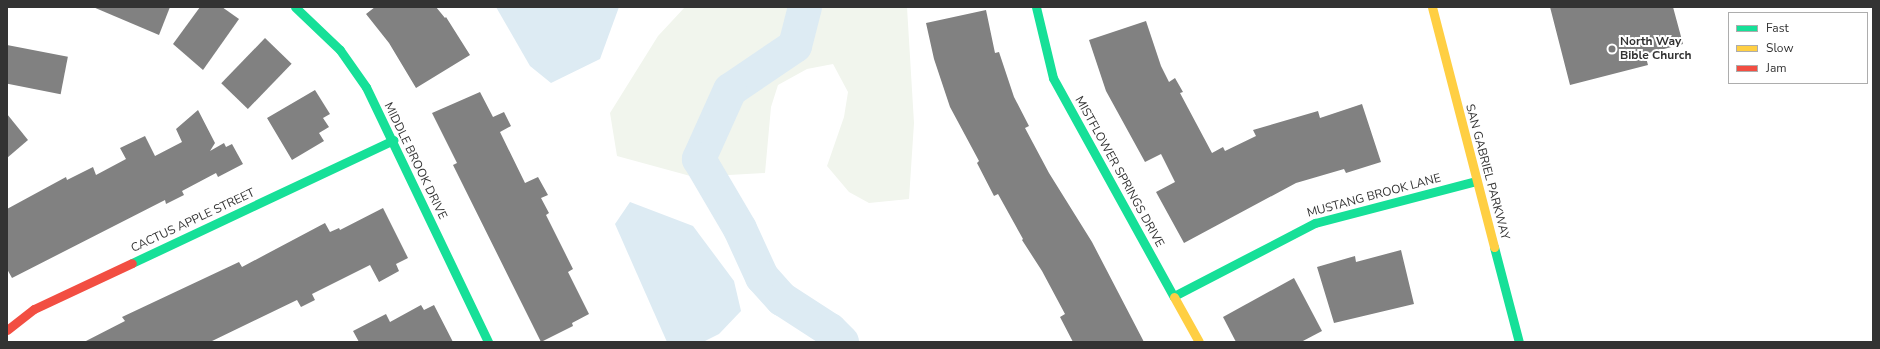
<!DOCTYPE html>
<html>
<head>
<meta charset="utf-8">
<style>
	body { margin:0 }
	#map { position:relative; width:1880px; height:349px; overflow:hidden; background:#fff; font-family:"Nunito Sans",sans-serif }
	div>[style] { position:absolute }
	.green>* { inset:0; background:#f1f5ed }
	.water>* { inset:0; background:#ddebf3 }
	.river>* { height:34px; margin:-17px; padding:0 17px; transform-origin:17px; border-radius:17px; background:#ddebf3 }
	.building>* { inset:0; background:#818181; transform-origin:0 0 }
	.fast>* { height:9px; margin:-4.5px; padding:0 4.5px; transform-origin:4.5px; border-radius:4.5px; background:#16e098 }
	.slow>* { height:9px; margin:-4.5px; padding:0 4.5px; transform-origin:4.5px; border-radius:4.5px; background:#ffcf43 }
	.jam>* { height:9px; margin:-4.5px; padding:0 4.5px; transform-origin:4.5px; border-radius:4.5px; background:#f24e42 }
	.dots>* { width:11px; height:11px; translate:-50% -50%; box-sizing:border-box; border:2px solid #fff; border-radius:50% }
	span { translate:-50% -50%; white-space:nowrap; text-align:center; line-height:1.15; -webkit-text-stroke:4px #fff; paint-order:stroke }
	.poi-label { font-size:12px; color:#333; font-weight:700 }
	.left { translate:0 -50%; text-align:left }
	.street-label { font-size:12px; color:#333 }
	.frame { position:absolute; inset:0; border:8px solid #333; pointer-events:none }
	.legend { position:absolute; left:1728px; top:12px; width:140px; height:72px; box-sizing:border-box; background:#fff; border:1px solid #adadad; margin:0; padding:5px 7px; list-style:none; font-size:12px; color:#333 }
	.legend li { display:flex; align-items:center; gap:8px; height:20px }
	.legend b { width:20px; border:1px solid #adadad }
</style>
</head>
<body>
<div id="map">
	<div class="green">
		<i style="clip-path:polygon(685px 7px,907px 7px,914px 123px,909px 199px,869px 203px,849px 192px,827px 166px,844px 117px,848px 92px,833px 64px,807px 69px,778px 85px,771px 107px,765px 173px,694px 177px,617px 156px,610px 113px,658px 36px)"></i>
	</div>
	<div class="water">
		<i style="clip-path:polygon(496px 7px,619px 7px,600px 59px,551px 83px,530px 66px)"></i>
		<i style="clip-path:polygon(630px 202px,693px 226px,734px 281px,741px 311px,719px 334px,703px 342px,667px 342px,615px 224px)"></i>
	</div>
	<div class="river">
		<i style="left:805px;top:7px;width:40px;rotate:104.4deg"></i>
		<i style="left:795px;top:46px;width:78px;rotate:145.9deg"></i>
		<i style="left:730px;top:90px;width:76px;rotate:114.2deg"></i>
		<i style="left:699px;top:159px;width:81px;rotate:59.6deg"></i>
		<i style="left:740px;top:229px;width:53px;rotate:65.4deg"></i>
		<i style="left:762px;top:277px;width:30px;rotate:48deg"></i>
		<i style="left:782px;top:299px;width:57px;rotate:32.9deg"></i>
		<i style="left:830px;top:330px;width:17px;rotate:45deg"></i>
	</div>
	<div class="building">
		<i style="clip-path:polygon(93px 7px,170px 7px,159px 35px)"></i>
		<i style="clip-path:polygon(200px 7px,222px 7px,239px 19px,203px 70px,173px 44px)"></i>
		<i style="clip-path:polygon(375px 7px,436px 7px,445px 18px,446px 17px,470px 55px,416px 88px,389px 43px,366px 14px)"></i>
		<i style="clip-path:polygon(1550px 7px,1673px 7px,1683px 44px,1645px 54px,1648px 65px,1570px 85px)"></i>
		<i style="clip-path:polygon(986px 10px,995px 53px,999px 52px,1014px 97px,1029px 126px,1025px 128px,1049px 173px,1092px 242px,1144px 342px,1073px 342px,1060px 317px,1065px 314px,1042px 271px,1022px 240px,1023px 239px,998px 194px,994px 196px,977px 163px,979px 161px,950px 107px,934px 59px,926px 23px)"></i>
		<i style="clip-path:polygon(1146px 21px,1161px 66px,1169px 82px,1175px 78px,1183px 92px,1180px 93px,1212px 153px,1223px 147px,1225px 151px,1256px 136px,1253px 130px,1318px 111px,1320px 118px,1362px 104px,1381px 162px,1346px 173px,1344px 169px,1296px 183px,1184px 243px,1156px 192px,1175px 182px,1161px 154px,1145px 162px,1106px 91px,1089px 40px)"></i>
		<i style="left:265px;top:38px;width:37px;height:63px;rotate:44deg"></i>
		<i style="left:7px;top:45px;width:62px;height:38px;rotate:11deg"></i>
		<i style="clip-path:polygon(315px 90px,330px 114px,323px 118px,329px 127px,319px 133px,324px 141px,292px 160px,267px 118px)"></i>
		<i style="clip-path:polygon(480px 92px,493px 117px,504px 112px,511px 126px,500px 132px,525px 183px,538px 177px,548px 195px,541px 198px,549px 213px,546px 215px,573px 269px,568px 272px,589px 314px,572px 323px,573px 326px,541px 342px,453px 165px,457px 163px,432px 113px)"></i>
		<i style="clip-path:polygon(198px 110px,215px 143px,210px 151px,224px 143px,226px 147px,232px 144px,243px 164px,218px 177px,216px 173px,182px 191px,184px 195px,166px 204px,165px 200px,12px 278px,7px 269px,7px 209px,66px 177px,67px 180px,93px 167px,96px 175px,126px 159px,120px 148px,145px 136px,155px 156px,182px 142px,176px 129px)"></i>
		<i style="clip-path:polygon(7px 114px,28px 140px,7px 158px)"></i>
		<i style="clip-path:polygon(383px 208px,408px 258px,396px 264px,399px 271px,379px 282px,370px 265px,312px 294px,315px 300px,301px 307px,297px 300px,210px 342px,84px 342px,125px 321px,122px 317px,239px 262px,242px 267px,325px 223px,330px 232px,339px 228px,340px 230px)"></i>
		<i style="clip-path:polygon(1401px 250px,1414px 304px,1334px 323px,1317px 267px,1355px 256px,1356px 262px)"></i>
		<i style="clip-path:polygon(1294px 278px,1322px 331px,1301px 342px,1236px 342px,1223px 317px)"></i>
		<i style="clip-path:polygon(421px 305px,424px 310px,434px 305px,453px 342px,359px 342px,353px 331px,386px 314px,390px 322px)"></i>
	</div>
	<div class="fast">
		<i style="left:295px;top:7px;width:62px;rotate:43.7deg"></i>
		<i style="left:340px;top:50px;width:45px;rotate:54.9deg"></i>
		<i style="left:366px;top:87px;width:283px;rotate:64.4deg"></i>
		<i style="left:1036px;top:7px;width:73px;rotate:76.5deg"></i>
		<i style="left:1053px;top:78px;width:250px;rotate:61.1deg"></i>
		<i style="left:1494px;top:247px;width:98px;rotate:75.3deg"></i>
		<i style="left:132px;top:263px;width:289px;rotate:-25.2deg"></i>
		<i style="left:1174px;top:296px;width:159px;rotate:-27.4deg"></i>
		<i style="left:1315px;top:223px;width:166px;rotate:-14.6deg"></i>
	</div>
	<div class="slow">
		<i style="left:1432px;top:7px;width:248px;rotate:75.5deg"></i>
		<i style="left:1174px;top:297px;width:51px;rotate:60.9deg"></i>
	</div>
	<div class="jam">
		<i style="left:7px;top:330px;width:34px;rotate:-38deg"></i>
		<i style="left:34px;top:309px;width:108px;rotate:-25.1deg"></i>
	</div>
	<div class="dots">
		<i style="left:1612px;top:49px;background:#7a7a7a"></i>
	</div>
	<div class="poi-label">
		<span class="left" style="left:1620px;top:49px">North Way<br>Bible Church</span>
	</div>
	<div class="street-label">
		<span style="left:415px;top:161px;rotate:64deg">MIDDLE BROOK DRIVE</span>
		<span style="left:1119px;top:172px;rotate:61deg">MISTFLOWER SPRINGS DRIVE</span>
		<span style="left:1487px;top:172px;rotate:75deg">SAN GABRIEL PARKWAY</span>
		<span style="left:1374px;top:196px;rotate:-15deg">MUSTANG BROOK LANE</span>
		<span style="left:193px;top:221px;rotate:-25deg">CACTUS APPLE STREET</span>
	</div>
	<div class="frame"></div>
	<ul class="legend">
	<li><b style="height:5px;background:#16e098"></b>Fast</li>
	<li><b style="height:5px;background:#ffcf43"></b>Slow</li>
	<li><b style="height:5px;background:#f24e42"></b>Jam</li>
	</ul>
</div>
</body>
</html>
